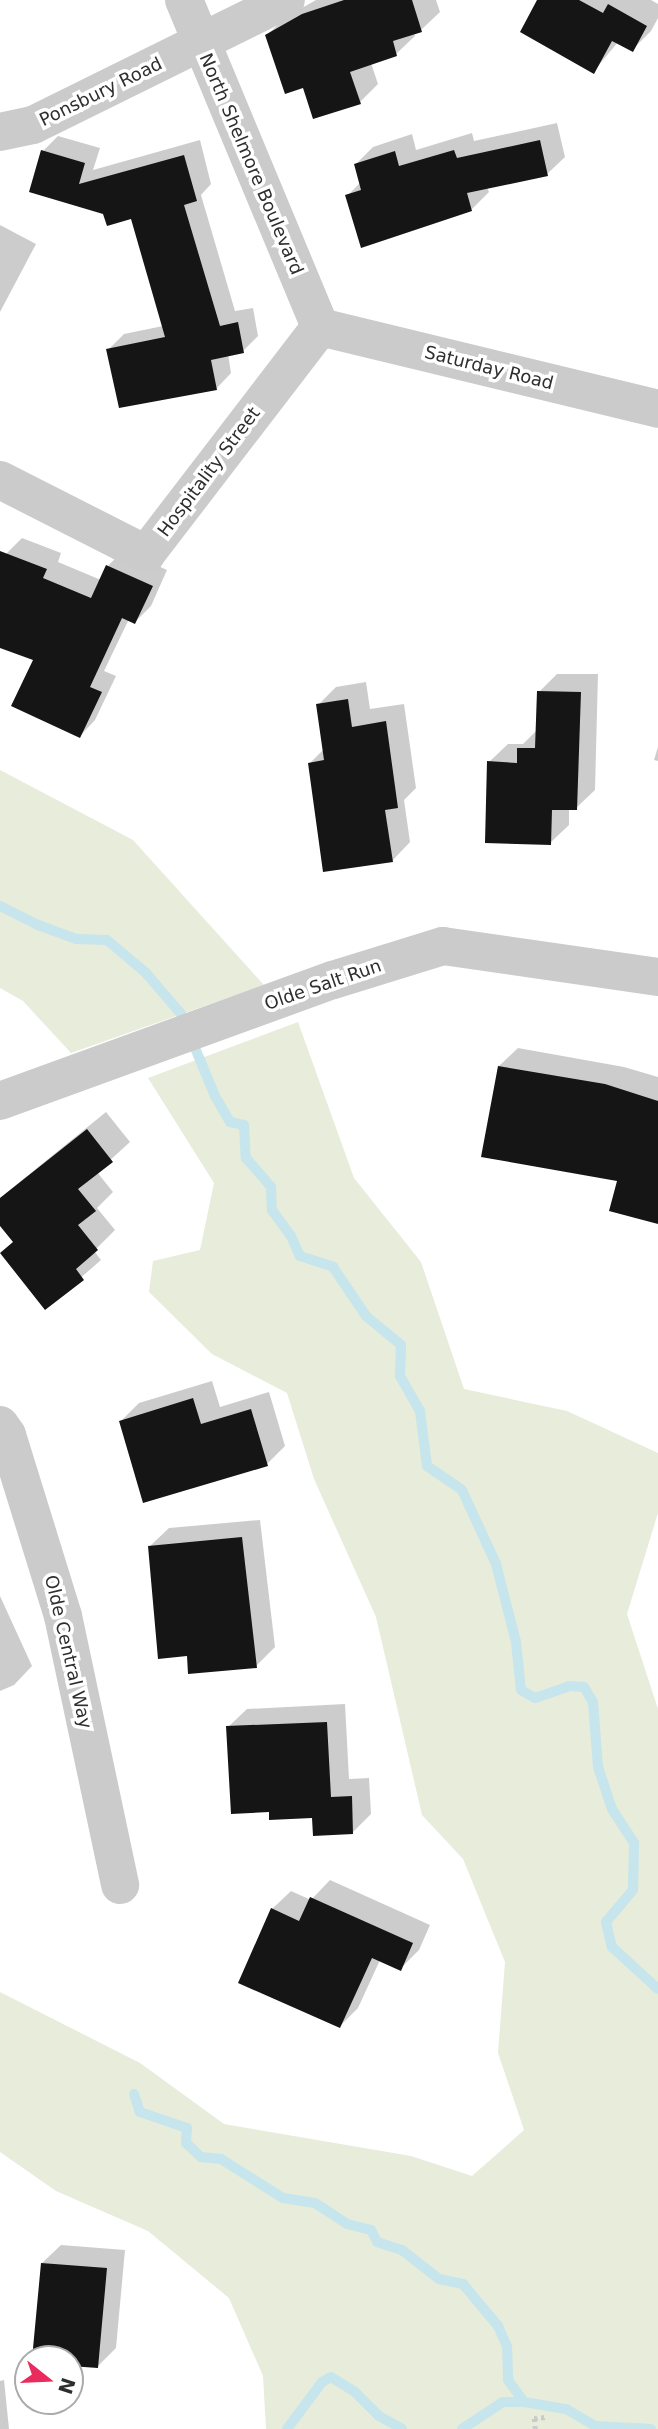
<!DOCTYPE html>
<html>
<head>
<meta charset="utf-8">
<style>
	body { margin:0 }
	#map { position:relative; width:658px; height:2429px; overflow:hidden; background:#fff; font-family:"DejaVu Sans",sans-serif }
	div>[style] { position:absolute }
	.green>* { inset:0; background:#e7ecdb }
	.shadow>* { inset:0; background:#0003 }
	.stream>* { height:10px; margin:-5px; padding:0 5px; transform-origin:5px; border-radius:5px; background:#c6e5ec }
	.building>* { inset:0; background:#151515 }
	.path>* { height:4.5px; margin-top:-2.25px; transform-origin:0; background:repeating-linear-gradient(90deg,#cbcbcb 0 3.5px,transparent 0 7px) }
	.minor>* { height:38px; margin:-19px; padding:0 19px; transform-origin:19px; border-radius:19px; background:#cbcbcb }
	span { translate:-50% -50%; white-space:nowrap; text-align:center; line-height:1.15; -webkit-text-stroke:7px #fff; paint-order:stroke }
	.street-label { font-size:18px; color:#2e2e2e }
	.north { position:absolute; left:14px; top:2345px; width:70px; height:70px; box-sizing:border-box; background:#fff; border:2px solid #ababab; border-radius:50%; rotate:108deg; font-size:19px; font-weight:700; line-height:28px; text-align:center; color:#2e2e2e }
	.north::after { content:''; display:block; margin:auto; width:24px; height:32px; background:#e92b5d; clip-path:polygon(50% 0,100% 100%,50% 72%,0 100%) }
</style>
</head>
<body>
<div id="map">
	<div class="green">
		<i style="clip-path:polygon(0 770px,133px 840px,264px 985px,71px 1053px,23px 1001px,0 988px)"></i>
		<i style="clip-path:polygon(298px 1022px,354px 1178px,421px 1262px,464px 1389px,567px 1411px,658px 1453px,658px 1513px,627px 1614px,658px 1709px,658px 2429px,266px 2429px,263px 2376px,229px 2298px,148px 2231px,56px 2191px,0 2152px,0 1992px,140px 2063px,224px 2124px,411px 2156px,472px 2176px,524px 2130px,498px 2053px,505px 1962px,463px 1859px,422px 1815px,376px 1617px,314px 1479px,287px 1393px,212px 1354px,149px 1292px,153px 1261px,200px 1250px,214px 1183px,148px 1078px)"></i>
	</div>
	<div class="shadow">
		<i style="clip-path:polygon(316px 0,436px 0,440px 12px,421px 30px,414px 33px,415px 36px,396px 54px,371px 63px,378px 84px,360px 102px,304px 86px,267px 35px,286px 17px)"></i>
		<i style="clip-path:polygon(539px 0,651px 0,658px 4px,658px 18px,651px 31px,632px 50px,618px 42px,594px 71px)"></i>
		<i style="clip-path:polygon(557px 123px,565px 157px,547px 174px,487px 187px,489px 192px,472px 209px,347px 196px,361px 182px,356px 164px,373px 147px,412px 134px,416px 150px,472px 133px,474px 141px)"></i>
		<i style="clip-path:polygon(58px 136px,100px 148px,93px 170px,200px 140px,211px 184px,201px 195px,235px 311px,253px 308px,258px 336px,243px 351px,228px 354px,231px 373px,216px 389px,108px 350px,124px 334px,163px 326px,132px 217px,105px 213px,43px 151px)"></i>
		<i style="clip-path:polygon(0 225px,36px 244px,0 312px)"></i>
		<i style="clip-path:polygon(22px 538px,61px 553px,58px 562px,101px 580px,108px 566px,123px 550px,167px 570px,151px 606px,135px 622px,129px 619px,104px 671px,116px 676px,95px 720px,80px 736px,35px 659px,0 646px,0 570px,6px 554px)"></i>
		<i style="clip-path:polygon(557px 674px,598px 674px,595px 790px,576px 808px,569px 808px,569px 825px,550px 843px,489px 762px,508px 744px,523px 744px,537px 730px,539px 692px)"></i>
		<i style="clip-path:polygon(366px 682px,370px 709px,404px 704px,416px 788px,404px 800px,410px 842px,392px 861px,310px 763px,324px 749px,318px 705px,336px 687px)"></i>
		<i style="clip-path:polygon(658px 747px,658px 761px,654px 760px)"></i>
		<i style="clip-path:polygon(518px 1048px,624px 1067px,658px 1077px,658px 1222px,620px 1179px,499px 1066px)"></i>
		<i style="clip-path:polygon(106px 1112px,130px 1142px,97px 1172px,113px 1192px,97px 1208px,115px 1230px,94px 1251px,101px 1260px,46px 1308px,2px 1253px,14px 1241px,0 1223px,0 1198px)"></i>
		<i style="clip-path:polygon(212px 1381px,220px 1407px,269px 1392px,285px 1446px,267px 1464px,121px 1421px,139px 1403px)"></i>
		<i style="clip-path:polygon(260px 1520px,275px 1647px,256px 1666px,188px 1654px,150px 1546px,169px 1528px)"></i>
		<i style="clip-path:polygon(0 1596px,32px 1666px,14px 1685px,0 1691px)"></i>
		<i style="clip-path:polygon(345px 1704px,349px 1779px,369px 1778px,371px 1814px,352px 1833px,313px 1816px,228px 1727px,247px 1709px)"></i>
		<i style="clip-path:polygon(330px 1880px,430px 1925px,419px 1950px,400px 1969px,380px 1960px,358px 2008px,340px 2026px,272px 1909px,291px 1891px,311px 1900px)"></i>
		<i style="clip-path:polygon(61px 2245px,125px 2250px,116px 2348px,98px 2366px,70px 2364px,70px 2359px,34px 2359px,42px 2263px)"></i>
		<i style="clip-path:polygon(4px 2380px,9px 2429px,0 2429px,0 2381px)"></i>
	</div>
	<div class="stream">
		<i style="left:0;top:906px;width:42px;rotate:26.6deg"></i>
		<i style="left:38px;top:925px;width:40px;rotate:20.2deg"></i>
		<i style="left:76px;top:939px;width:31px;rotate:2deg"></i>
		<i style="left:107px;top:940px;width:51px;rotate:40.2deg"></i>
		<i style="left:146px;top:973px;width:54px;rotate:49.5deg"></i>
		<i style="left:181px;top:1014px;width:89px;rotate:67.5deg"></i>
		<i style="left:215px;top:1096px;width:30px;rotate:60deg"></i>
		<i style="left:230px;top:1122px;width:14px;rotate:12deg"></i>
		<i style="left:244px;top:1125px;width:33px;rotate:87deg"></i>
		<i style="left:246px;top:1158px;width:38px;rotate:49deg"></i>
		<i style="left:271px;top:1187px;width:23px;rotate:88deg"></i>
		<i style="left:272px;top:1210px;width:32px;rotate:54deg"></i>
		<i style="left:291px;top:1236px;width:22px;rotate:66deg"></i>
		<i style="left:300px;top:1256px;width:35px;rotate:18deg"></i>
		<i style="left:333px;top:1267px;width:59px;rotate:56deg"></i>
		<i style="left:366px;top:1316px;width:45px;rotate:39.6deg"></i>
		<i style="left:401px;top:1345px;width:31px;rotate:92deg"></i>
		<i style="left:400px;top:1376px;width:40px;rotate:60.3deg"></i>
		<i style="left:420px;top:1411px;width:55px;rotate:82.7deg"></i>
		<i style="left:427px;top:1466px;width:42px;rotate:34.4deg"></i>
		<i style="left:462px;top:1490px;width:81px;rotate:65.3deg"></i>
		<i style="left:496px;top:1564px;width:81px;rotate:75.6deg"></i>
		<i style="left:516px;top:1642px;width:48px;rotate:84.1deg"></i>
		<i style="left:521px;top:1690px;width:16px;rotate:30deg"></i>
		<i style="left:535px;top:1698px;width:36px;rotate:-19deg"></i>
		<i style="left:569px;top:1686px;width:15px;rotate:4deg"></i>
		<i style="left:584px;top:1687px;width:17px;rotate:59deg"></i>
		<i style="left:593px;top:1702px;width:65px;rotate:85.6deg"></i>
		<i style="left:598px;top:1767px;width:44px;rotate:71.6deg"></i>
		<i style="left:612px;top:1809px;width:40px;rotate:57.1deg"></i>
		<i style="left:634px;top:1843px;width:47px;rotate:91.2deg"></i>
		<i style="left:633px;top:1890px;width:42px;rotate:130.2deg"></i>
		<i style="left:606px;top:1922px;width:26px;rotate:77deg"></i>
		<i style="left:612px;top:1947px;width:62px;rotate:42.4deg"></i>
		<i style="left:134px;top:2094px;width:19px;rotate:72deg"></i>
		<i style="left:140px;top:2112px;width:50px;rotate:18.8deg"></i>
		<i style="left:187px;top:2128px;width:15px;rotate:94deg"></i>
		<i style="left:186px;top:2143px;width:21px;rotate:43deg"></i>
		<i style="left:201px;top:2157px;width:20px;rotate:6deg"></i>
		<i style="left:221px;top:2159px;width:73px;rotate:32.2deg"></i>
		<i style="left:283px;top:2198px;width:32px;rotate:9deg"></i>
		<i style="left:315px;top:2203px;width:38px;rotate:33deg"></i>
		<i style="left:347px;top:2224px;width:25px;rotate:14deg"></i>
		<i style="left:371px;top:2230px;width:13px;rotate:63deg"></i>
		<i style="left:377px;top:2242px;width:26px;rotate:18deg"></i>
		<i style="left:402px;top:2250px;width:47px;rotate:38.1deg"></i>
		<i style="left:439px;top:2279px;width:25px;rotate:12deg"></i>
		<i style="left:463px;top:2284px;width:55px;rotate:50.2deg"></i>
		<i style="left:498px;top:2326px;width:22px;rotate:66deg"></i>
		<i style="left:507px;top:2346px;width:34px;rotate:88deg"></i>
		<i style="left:508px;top:2380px;width:27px;rotate:54deg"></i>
		<i style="left:524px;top:2402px;width:43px;rotate:9.5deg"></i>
		<i style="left:566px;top:2409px;width:34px;rotate:30deg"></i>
		<i style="left:596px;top:2426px;width:55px;rotate:3.1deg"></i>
		<i style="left:287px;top:2429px;width:59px;rotate:-53.3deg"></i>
		<i style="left:322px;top:2382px;width:10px;rotate:-29deg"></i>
		<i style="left:331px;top:2377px;width:28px;rotate:32deg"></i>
		<i style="left:355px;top:2392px;width:34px;rotate:45deg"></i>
		<i style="left:379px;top:2416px;width:26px;rotate:29deg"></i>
		<i style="left:462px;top:2429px;width:49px;rotate:-33.4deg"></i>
		<i style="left:503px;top:2402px;width:21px"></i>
	</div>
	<div class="building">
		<i style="clip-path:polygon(344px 0,412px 0,422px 32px,393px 41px,397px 56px,350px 72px,361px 104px,313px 119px,303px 88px,285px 94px,265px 35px,302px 14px)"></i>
		<i style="clip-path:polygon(537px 0,579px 0,603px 13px,608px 4px,647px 26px,633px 52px,612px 41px,594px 74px,520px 32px)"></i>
		<i style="clip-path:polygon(540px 140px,548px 176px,467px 193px,472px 211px,361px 248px,345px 195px,361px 190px,354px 164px,395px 151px,399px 166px,454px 150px,457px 158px)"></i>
		<i style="clip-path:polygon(41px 150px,85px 163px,79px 184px,184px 155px,197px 201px,184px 205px,220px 326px,238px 322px,244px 353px,211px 360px,217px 390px,119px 408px,106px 349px,165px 337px,131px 219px,107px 226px,103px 214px,29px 192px)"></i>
		<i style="clip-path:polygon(0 551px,47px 569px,43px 578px,91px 598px,106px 565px,153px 586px,135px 624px,122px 618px,90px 687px,102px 692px,80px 738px,11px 706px,33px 660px,0 648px)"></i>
		<i style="clip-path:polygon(537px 691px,581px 692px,577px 810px,552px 810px,551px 845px,485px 843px,487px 761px,517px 763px,517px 748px,535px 748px)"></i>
		<i style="clip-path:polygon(348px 699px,352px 727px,386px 721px,398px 808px,385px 810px,393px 862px,323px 872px,308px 763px,324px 760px,316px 704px)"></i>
		<i style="clip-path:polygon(498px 1066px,605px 1084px,658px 1101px,658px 1224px,609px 1211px,617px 1181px,481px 1157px)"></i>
		<i style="clip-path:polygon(87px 1129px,113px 1162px,78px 1189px,96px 1211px,78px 1225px,98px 1250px,76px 1269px,84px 1280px,45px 1310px,0 1253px,13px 1242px,0 1226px,0 1198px)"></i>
		<i style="clip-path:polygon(193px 1398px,201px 1424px,251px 1409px,268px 1466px,143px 1503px,119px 1421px)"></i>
		<i style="clip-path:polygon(242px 1537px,257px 1668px,188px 1674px,187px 1656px,158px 1659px,148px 1546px)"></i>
		<i style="clip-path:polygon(327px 1722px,331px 1797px,352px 1796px,353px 1834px,313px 1836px,312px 1818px,269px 1820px,269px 1812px,231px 1814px,226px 1726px)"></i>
		<i style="clip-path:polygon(310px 1897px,413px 1943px,401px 1971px,372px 1958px,340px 2028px,238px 1983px,271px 1908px,299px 1921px)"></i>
		<i style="clip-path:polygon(41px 2263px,107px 2268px,98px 2368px,70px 2366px,70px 2359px,32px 2359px)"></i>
	</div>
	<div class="path">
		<i style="left:535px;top:2429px;width:11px;rotate:-95deg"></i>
		<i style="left:534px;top:2418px;width:12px;rotate:-5deg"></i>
	</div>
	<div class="minor">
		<i style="left:184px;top:0;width:354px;rotate:67.4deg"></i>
		<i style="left:0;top:132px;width:34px;rotate:-12deg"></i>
		<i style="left:33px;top:125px;width:282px;rotate:-26.3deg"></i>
		<i style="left:320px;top:327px;width:348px;rotate:13.6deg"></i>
		<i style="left:0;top:480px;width:164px;rotate:26.9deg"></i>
		<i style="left:146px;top:554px;width:286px;rotate:-52.5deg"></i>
		<i style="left:0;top:1101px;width:354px;rotate:-20deg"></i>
		<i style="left:333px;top:980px;width:115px;rotate:-17.2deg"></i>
		<i style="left:443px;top:946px;width:217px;rotate:8.2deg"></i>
		<i style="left:0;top:1425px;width:12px;rotate:55deg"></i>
		<i style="left:7px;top:1435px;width:189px;rotate:72.8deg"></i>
		<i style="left:63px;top:1616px;width:275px;rotate:78deg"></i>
	</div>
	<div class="street-label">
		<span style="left:101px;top:92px;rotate:-26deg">Ponsbury Road</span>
		<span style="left:251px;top:164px;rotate:67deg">North Shelmore Boulevard</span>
		<span style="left:489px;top:368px;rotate:14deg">Saturday Road</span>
		<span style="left:209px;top:472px;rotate:-53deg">Hospitality Street</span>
		<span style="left:323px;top:985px;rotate:-19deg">Olde Salt Run</span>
		<span style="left:68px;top:1652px;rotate:77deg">Olde Central Way</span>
	</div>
	<div class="north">N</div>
</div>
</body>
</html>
